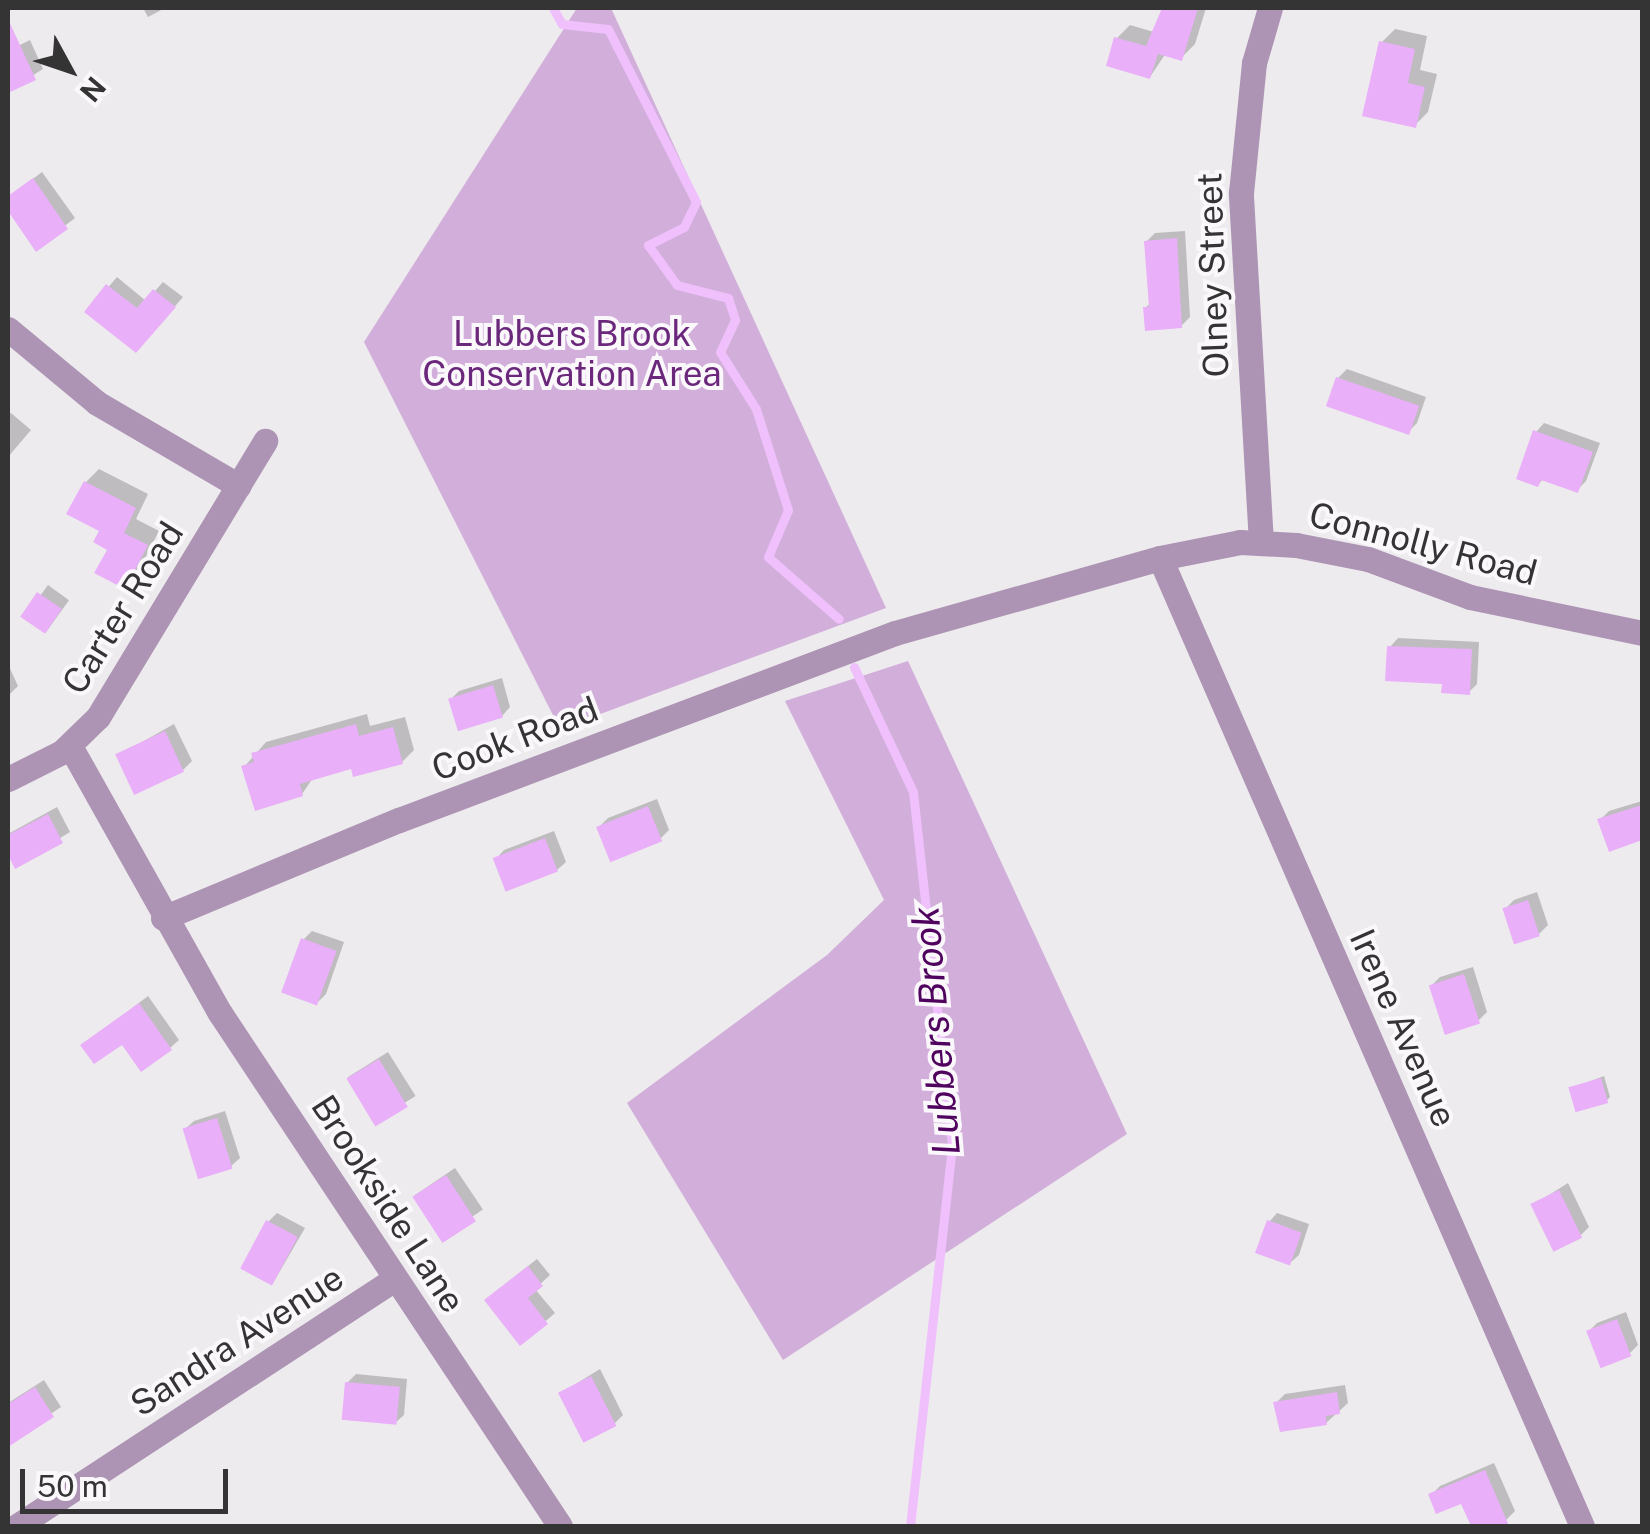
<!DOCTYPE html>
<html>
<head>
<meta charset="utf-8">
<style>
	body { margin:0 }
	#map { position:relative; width:1650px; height:1534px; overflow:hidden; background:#eeebee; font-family:"Public Sans",sans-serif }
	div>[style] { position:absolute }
	.green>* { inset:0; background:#d1afda }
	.shadow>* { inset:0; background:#0003; transform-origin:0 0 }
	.stream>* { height:9px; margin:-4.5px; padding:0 4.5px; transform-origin:4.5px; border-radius:4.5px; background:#efc0fb }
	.building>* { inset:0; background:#e9aff8; transform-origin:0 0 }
	.minor>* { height:25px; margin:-12.5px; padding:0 12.5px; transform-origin:12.5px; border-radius:12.5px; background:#ad94b4 }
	span { translate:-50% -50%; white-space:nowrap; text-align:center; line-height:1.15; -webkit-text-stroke:8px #fbf8fc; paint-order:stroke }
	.street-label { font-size:35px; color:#353435 }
	.park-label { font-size:35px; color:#6b277b }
	.water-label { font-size:38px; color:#4f035e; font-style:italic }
	.frame { position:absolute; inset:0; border:10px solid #353435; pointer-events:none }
	.north { position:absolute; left:20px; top:20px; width:100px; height:100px; -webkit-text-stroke:8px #fbf8fc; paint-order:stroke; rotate:130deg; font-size:28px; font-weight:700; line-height:40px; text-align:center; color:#353435 }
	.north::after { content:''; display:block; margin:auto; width:35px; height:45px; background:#353435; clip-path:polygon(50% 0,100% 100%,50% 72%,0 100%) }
	.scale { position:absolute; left:20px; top:1469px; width:208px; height:45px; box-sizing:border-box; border:5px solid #353435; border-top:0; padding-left:12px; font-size:30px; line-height:35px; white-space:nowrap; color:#353435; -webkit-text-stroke:8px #fbf8fc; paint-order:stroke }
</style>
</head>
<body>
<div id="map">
	<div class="green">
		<i style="clip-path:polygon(577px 8px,611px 8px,886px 608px,560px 729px,364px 342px)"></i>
		<i style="clip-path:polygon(908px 661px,1127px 1134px,783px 1360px,627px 1103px,827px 955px,884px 900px,785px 701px)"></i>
	</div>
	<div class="shadow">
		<i style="clip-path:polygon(143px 8px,165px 8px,148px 17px)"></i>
		<i style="clip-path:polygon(1164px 8px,1206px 8px,1195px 44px,1181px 58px,1166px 53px,1150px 77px,1117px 38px,1130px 25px,1154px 32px)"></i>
		<i style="clip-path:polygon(1395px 29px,1427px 36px,1420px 70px,1437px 74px,1428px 112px,1415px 125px,1382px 42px)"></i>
		<i style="clip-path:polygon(30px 40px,43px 69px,8px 91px,8px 51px)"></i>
		<i style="clip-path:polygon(42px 172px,75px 218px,36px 248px,8px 207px,8px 198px)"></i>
		<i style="clip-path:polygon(1185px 231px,1190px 317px,1181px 326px,1145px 308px,1151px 303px,1146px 242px,1155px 233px)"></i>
		<i style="clip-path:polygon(117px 277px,146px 301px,163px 282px,183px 297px,144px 342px,87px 312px)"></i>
		<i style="clip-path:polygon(1347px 369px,1426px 397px,1417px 423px,1408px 432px,1338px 378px)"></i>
		<i style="clip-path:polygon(11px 413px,31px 430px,8px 457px,8px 416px)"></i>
		<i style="clip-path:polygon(1544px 423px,1600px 443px,1586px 481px,1577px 490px,1544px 478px,1538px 485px,1536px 432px)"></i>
		<i style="clip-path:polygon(99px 469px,148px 494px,136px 519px,159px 531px,138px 572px,124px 586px,86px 482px)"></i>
		<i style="left:48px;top:585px;width:26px;height:40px;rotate:36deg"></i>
		<i style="clip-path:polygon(1398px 638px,1479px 642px,1477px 684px,1469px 692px,1444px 681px,1390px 647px)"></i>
		<i style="clip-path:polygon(8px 664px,18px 686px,8px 696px)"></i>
		<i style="clip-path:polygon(502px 678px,510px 707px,502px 716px,451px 699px,459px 691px)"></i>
		<i style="clip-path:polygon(367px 714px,370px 726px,405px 717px,414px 750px,402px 762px,353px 766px,313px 778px,302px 794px,244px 767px,266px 742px)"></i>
		<i style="clip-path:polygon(174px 724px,192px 761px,183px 770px,119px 755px)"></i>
		<i style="clip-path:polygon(657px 799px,669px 830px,660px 839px,599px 827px,608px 818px)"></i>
		<i style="clip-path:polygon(1642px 801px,1642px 837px,1611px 849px,1600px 820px,1609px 811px)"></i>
		<i style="clip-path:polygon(57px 807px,70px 832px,16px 865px,8px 850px,8px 834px)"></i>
		<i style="clip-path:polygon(554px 831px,566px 862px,557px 870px,496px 859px,504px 850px)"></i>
		<i style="clip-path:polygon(1537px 892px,1548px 925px,1539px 934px,1505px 909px,1514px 900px)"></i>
		<i style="clip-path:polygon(312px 931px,344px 942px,326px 994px,317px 1003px,303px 940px)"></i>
		<i style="clip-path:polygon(1473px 967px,1487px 1012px,1478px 1021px,1432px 985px,1440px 977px)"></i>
		<i style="clip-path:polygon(148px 996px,179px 1040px,170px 1048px,122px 1041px,84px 1045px)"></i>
		<i style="left:388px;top:1052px;width:52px;height:47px;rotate:58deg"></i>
		<i style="clip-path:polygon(1604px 1076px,1610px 1097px,1607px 1100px,1572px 1088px)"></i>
		<i style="clip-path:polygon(225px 1111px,240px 1158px,231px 1166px,185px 1129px,194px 1121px)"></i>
		<i style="left:455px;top:1168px;width:50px;height:49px;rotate:56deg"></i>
		<i style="clip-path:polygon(1568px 1183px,1589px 1227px,1581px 1235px,1533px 1205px)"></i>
		<i style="clip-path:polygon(277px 1213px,305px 1228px,273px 1283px,268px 1222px)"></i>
		<i style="clip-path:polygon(1277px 1213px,1309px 1224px,1299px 1255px,1290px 1263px,1269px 1222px)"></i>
		<i style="clip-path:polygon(537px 1259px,550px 1275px,535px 1289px,555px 1313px,520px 1343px,495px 1292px)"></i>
		<i style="clip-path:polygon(1626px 1312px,1638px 1345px,1629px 1354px,1589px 1331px,1597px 1323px)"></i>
		<i style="clip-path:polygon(600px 1369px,623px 1415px,614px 1424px,561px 1393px)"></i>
		<i style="clip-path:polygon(356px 1374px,407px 1379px,404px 1415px,395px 1423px,347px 1383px)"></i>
		<i style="clip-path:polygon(44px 1380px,61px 1407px,8px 1443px,8px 1403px)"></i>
		<i style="clip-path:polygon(1345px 1385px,1348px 1403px,1326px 1423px,1276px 1403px,1285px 1394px)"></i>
		<i style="clip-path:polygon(1494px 1463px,1515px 1511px,1506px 1520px,1474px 1526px,1463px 1500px,1431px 1495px,1440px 1486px)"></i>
	</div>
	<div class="stream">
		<i style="left:553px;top:8px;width:18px;rotate:61deg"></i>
		<i style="left:562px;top:24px;width:46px;rotate:6.2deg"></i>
		<i style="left:608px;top:29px;width:194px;rotate:63deg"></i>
		<i style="left:696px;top:202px;width:28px;rotate:116deg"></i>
		<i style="left:684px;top:227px;width:40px;rotate:153.4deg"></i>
		<i style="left:648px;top:245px;width:49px;rotate:54.1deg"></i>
		<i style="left:677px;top:285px;width:53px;rotate:14.3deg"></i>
		<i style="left:728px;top:298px;width:23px;rotate:72deg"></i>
		<i style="left:735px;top:320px;width:35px;rotate:115deg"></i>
		<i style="left:720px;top:352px;width:67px;rotate:57.7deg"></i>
		<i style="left:756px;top:409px;width:106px;rotate:72.4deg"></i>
		<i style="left:788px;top:510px;width:51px;rotate:113.1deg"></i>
		<i style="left:768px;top:557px;width:94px;rotate:41.1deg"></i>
		<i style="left:854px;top:667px;width:138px;rotate:64.7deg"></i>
		<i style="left:913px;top:792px;width:356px;rotate:83.7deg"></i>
		<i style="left:952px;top:1146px;width:382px;rotate:96.3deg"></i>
	</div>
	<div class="building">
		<i style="clip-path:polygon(1162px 8px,1198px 8px,1182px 61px,1158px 54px,1150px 79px,1106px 66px,1114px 37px,1146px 46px)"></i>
		<i style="clip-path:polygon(8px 19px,36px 80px,8px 93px)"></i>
		<i style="clip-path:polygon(1379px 41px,1415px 49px,1408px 83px,1425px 87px,1416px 128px,1362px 116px)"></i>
		<i style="clip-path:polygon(33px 178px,68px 229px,36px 252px,8px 211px,8px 196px)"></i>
		<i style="clip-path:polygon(1177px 238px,1182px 328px,1145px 331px,1143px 307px,1149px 307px,1144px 241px)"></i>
		<i style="clip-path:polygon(106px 284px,137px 308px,153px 289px,176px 307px,136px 353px,84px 312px)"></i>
		<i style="left:1336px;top:377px;width:88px;height:31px;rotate:19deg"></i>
		<i style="clip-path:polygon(1533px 430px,1593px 452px,1578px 493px,1541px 480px,1538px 487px,1516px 479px)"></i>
		<i style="clip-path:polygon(84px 481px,136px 508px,124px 533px,148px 545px,125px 589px,94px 573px,107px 550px,93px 542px,99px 531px,66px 514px)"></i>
		<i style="left:37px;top:592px;width:30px;height:30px;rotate:34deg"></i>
		<i style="clip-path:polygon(1387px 646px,1472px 649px,1470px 695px,1441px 693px,1442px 684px,1385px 681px)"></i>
		<i style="left:493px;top:685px;width:34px;height:47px;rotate:73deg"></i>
		<i style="clip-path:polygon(356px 724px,359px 736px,393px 727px,403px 764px,353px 777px,351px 769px,300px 784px,303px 796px,255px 811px,241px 766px,254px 762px,251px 753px)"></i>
		<i style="left:165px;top:731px;width:45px;height:55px;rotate:65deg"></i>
		<i style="clip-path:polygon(1642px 805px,1642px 840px,1609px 852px,1597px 819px)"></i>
		<i style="left:648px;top:806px;width:38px;height:56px;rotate:68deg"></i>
		<i style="clip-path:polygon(48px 814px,63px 843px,15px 869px,8px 855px,8px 835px)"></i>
		<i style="left:545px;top:838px;width:36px;height:56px;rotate:69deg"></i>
		<i style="left:1528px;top:900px;width:38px;height:27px;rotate:72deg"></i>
		<i style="left:301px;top:938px;width:38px;height:58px;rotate:20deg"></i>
		<i style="left:1464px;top:974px;width:52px;height:37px;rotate:72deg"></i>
		<i style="clip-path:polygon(139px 1003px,172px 1050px,141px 1072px,122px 1045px,94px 1064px,80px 1045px)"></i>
		<i style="left:379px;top:1059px;width:56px;height:38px;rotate:59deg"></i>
		<i style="left:1601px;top:1078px;width:26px;height:34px;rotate:74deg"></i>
		<i style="left:217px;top:1118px;width:53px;height:36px;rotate:73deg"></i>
		<i style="left:446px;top:1175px;width:55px;height:40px;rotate:57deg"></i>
		<i style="left:1559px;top:1190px;width:53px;height:32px;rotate:64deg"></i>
		<i style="left:266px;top:1220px;width:36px;height:55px;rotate:28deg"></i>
		<i style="left:1267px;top:1220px;width:37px;height:35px;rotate:20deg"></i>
		<i style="clip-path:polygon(528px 1266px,543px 1286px,528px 1298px,548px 1324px,520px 1346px,484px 1300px)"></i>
		<i style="left:1617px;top:1319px;width:40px;height:33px;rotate:69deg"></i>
		<i style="left:591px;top:1376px;width:56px;height:37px;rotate:63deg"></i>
		<i style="left:345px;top:1382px;width:55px;height:38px;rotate:5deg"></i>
		<i style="clip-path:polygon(35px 1387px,54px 1417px,8px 1447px,8px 1404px)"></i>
		<i style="clip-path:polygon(1337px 1392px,1340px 1414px,1326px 1416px,1327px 1425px,1280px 1432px,1273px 1402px)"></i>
		<i style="clip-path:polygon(1485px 1470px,1509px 1526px,1471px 1526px,1461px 1504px,1436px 1514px,1428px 1494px)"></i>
	</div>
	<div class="minor">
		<i style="left:8px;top:329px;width:116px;rotate:39.7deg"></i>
		<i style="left:97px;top:403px;width:164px;rotate:30.3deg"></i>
		<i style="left:1261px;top:543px;width:351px;rotate:-93.3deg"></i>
		<i style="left:1241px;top:193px;width:131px;rotate:-84.3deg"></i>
		<i style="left:1254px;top:63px;width:57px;rotate:-73.8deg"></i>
		<i style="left:1160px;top:558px;width:1056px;rotate:66.45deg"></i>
		<i style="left:70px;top:746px;width:306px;rotate:60.7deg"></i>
		<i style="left:220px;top:1013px;width:615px;rotate:56.46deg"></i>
		<i style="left:8px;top:779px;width:60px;rotate:-26.6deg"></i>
		<i style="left:62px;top:752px;width:50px;rotate:-44.2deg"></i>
		<i style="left:98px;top:717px;width:323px;rotate:-58.8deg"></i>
		<i style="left:163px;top:918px;width:256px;rotate:-22.6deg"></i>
		<i style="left:399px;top:820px;width:530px;rotate:-20.66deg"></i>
		<i style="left:895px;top:633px;width:275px;rotate:-15.8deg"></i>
		<i style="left:1160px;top:558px;width:82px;rotate:-11.3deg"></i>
		<i style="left:1240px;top:542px;width:56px;rotate:3.1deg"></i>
		<i style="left:1296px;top:545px;width:73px;rotate:11deg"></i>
		<i style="left:1368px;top:559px;width:109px;rotate:20.4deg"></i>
		<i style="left:1470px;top:597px;width:176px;rotate:11.8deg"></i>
		<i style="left:17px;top:1526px;width:452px;rotate:-33.2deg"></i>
	</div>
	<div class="street-label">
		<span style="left:1213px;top:275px;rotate:-92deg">Olney Street</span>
		<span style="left:1423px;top:544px;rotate:15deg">Connolly Road</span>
		<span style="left:123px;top:608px;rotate:-58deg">Carter Road</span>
		<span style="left:515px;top:739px;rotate:-21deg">Cook Road</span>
		<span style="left:1403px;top:1028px;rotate:66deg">Irene Avenue</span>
		<span style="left:388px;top:1204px;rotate:57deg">Brookside Lane</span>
		<span style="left:237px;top:1341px;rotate:-33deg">Sandra Avenue</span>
	</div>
	<div class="park-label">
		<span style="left:572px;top:354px">Lubbers Brook<br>Conservation Area</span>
	</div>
	<div class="water-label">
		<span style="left:936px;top:1031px;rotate:-95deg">Lubbers Brook</span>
	</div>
	<div class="frame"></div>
	<div class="north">N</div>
	<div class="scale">50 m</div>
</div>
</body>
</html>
